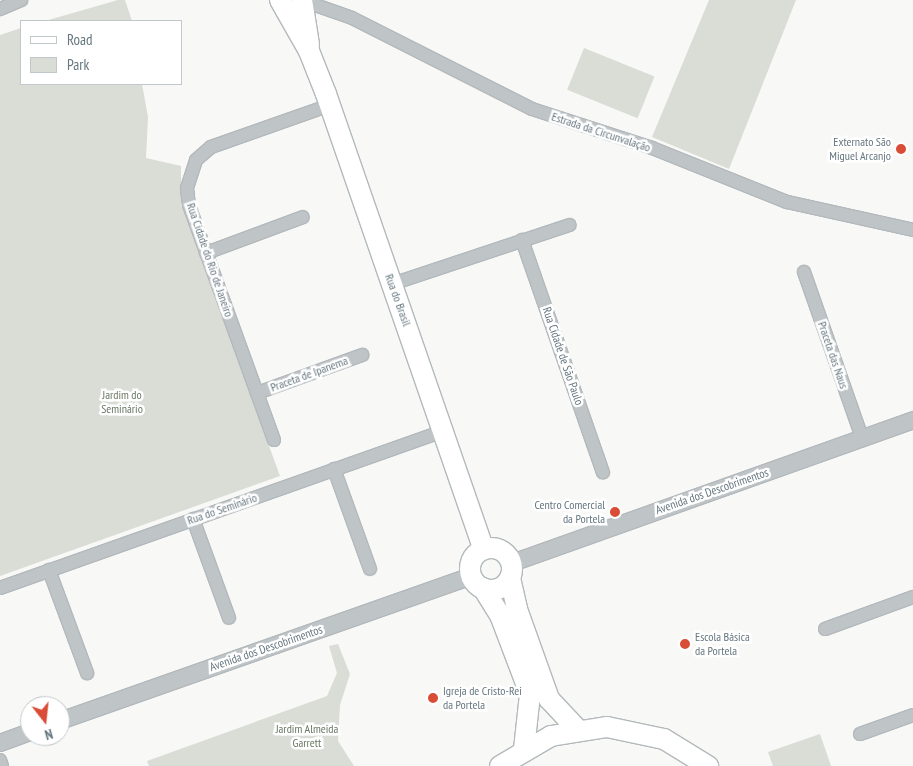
<!DOCTYPE html>
<html>
<head>
<meta charset="utf-8">
<style>
	body { margin:0 }
	#map { position:relative; width:913px; height:766px; overflow:hidden; background:#f8f8f6; font-family:"PT Sans Narrow",sans-serif }
	div>[style] { position:absolute }
	.green>* { inset:0; background:#d9ddd5; transform-origin:0 0 }
	.roads { filter:drop-shadow(1px 0 #b3b9bc) drop-shadow(-1px 0 #b3b9bc) drop-shadow(0 1px #b3b9bc) drop-shadow(0 -1px #b3b9bc) }
	.minor>* { height:12px; margin:-6px; padding:0 6px; transform-origin:6px; border-radius:6px; background:#bfc4c7 }
	.tertiary>* { height:16px; margin:-8px; padding:0 8px; transform-origin:8px; border-radius:8px; background:#bfc4c7 }
	.primary>* { height:20px; margin:-10px; padding:0 10px; transform-origin:10px; border-radius:10px; background:#fff }
	.primary>.ring { margin:-10px; padding:0; box-sizing:content-box; background:none; border:20px solid #fff; border-radius:50% }
	.dots>* { width:14px; height:14px; translate:-50% -50%; box-sizing:border-box; border:2px solid #fff; border-radius:50% }
	span { translate:-50% -50%; white-space:nowrap; text-align:center; line-height:1.15; -webkit-text-stroke:5px #fff; paint-order:stroke }
	.street-label { font-size:12px; color:#65767f }
	.poi-label { font-size:12px; color:#65767f }
	.right { translate:-100% -50%; text-align:right }
	.left { translate:0 -50%; text-align:left }
	.park-label { font-size:12px; color:#697864 }
	.legend { position:absolute; left:20px; top:20px; width:162px; height:65px; box-sizing:border-box; background:#fff; border:1px solid #c1c8cc; margin:0; padding:6px 9px; list-style:none; font-size:15px; color:#65767f }
	.legend li { display:flex; align-items:center; gap:10px; height:25px }
	.legend b { width:25px; border:1px solid #c1c8cc }
	.north { position:absolute; left:20px; top:696px; width:50px; height:50px; box-sizing:border-box; background:#fff; border:1px solid #c1c8cc; border-radius:50%; rotate:164deg; font-size:14px; font-weight:700; line-height:20px; text-align:center; color:#65767f }
	.north::after { content:''; display:block; margin:auto; width:18px; height:22px; background:#d94c35; clip-path:polygon(50% 0,100% 100%,50% 72%,0 100%) }
</style>
</head>
<body>
<div id="map">
	<div class="green">
		<i style="clip-path:polygon(118px 0,125px 0,132px 21px,45px 21px)"></i>
		<i style="clip-path:polygon(709px 0,796px 0,729px 169px,652px 137px)"></i>
		<i style="clip-path:polygon(21px 28px,21px 84px,142px 84px,148px 117px,146px 158px,181px 166px,181px 205px,280px 476px,0 576px,0 35px)"></i>
		<i style="left:584px;top:48px;width:76px;height:45px;rotate:22deg"></i>
		<i style="clip-path:polygon(338px 644px,350px 674px,340px 705px,338px 741px,354px 766px,149px 766px,147px 761px,327px 696px,337px 673px,329px 646px)"></i>
		<i style="clip-path:polygon(820px 734px,831px 766px,773px 766px,768px 752px)"></i>
	</div>
	<div class="roads">
		<div class="minor">
			<i style="left:301px;top:0;width:54px;rotate:19.4deg"></i>
			<i style="left:352px;top:18px;width:202px;rotate:26.8deg"></i>
			<i style="left:532px;top:109px;width:126px;rotate:18deg"></i>
			<i style="left:652px;top:148px;width:145px;rotate:21.8deg"></i>
			<i style="left:787px;top:202px;width:129px;rotate:12.5deg"></i>
			<i style="left:0;top:9px;width:23px;rotate:-23deg"></i>
			<i style="left:522px;top:240px;width:246px;rotate:70.8deg"></i>
			<i style="left:206px;top:253px;width:103px;rotate:-20.4deg"></i>
			<i style="left:804px;top:272px;width:176px;rotate:70.7deg"></i>
			<i style="left:392px;top:284px;width:187px;rotate:-18.4deg"></i>
			<i style="left:257px;top:393px;width:112px;rotate:-19.9deg"></i>
			<i style="left:274px;top:440px;width:250px;rotate:-109.9deg"></i>
			<i style="left:189px;top:205px;width:17px;rotate:-97deg"></i>
			<i style="left:187px;top:188px;width:29px;rotate:-72deg"></i>
			<i style="left:196px;top:160px;width:20px;rotate:-41deg"></i>
			<i style="left:211px;top:147px;width:126px;rotate:-19.4deg"></i>
			<i style="left:334px;top:469px;width:106px;rotate:70.2deg"></i>
			<i style="left:193px;top:519px;width:105px;rotate:70deg"></i>
			<i style="left:49px;top:570px;width:110px;rotate:69.7deg"></i>
			<i style="left:0;top:588px;width:470px;rotate:-19.5deg"></i>
			<i style="left:825px;top:629px;width:94px;rotate:-20deg"></i>
			<i style="left:860px;top:734px;width:56px;rotate:-19.7deg"></i>
			<i style="left:0;top:760px;width:6px;rotate:72deg"></i>
		</div>
		<div class="tertiary">
			<i style="left:512px;top:563px;width:426px;rotate:-19.6deg"></i>
			<i style="left:60px;top:721px;width:437px;rotate:-19.4deg"></i>
			<i style="left:0;top:743px;width:32px;rotate:-20deg"></i>
		</div>
		<div class="primary">
			<i style="left:280px;top:0;width:59px;rotate:60.4deg"></i>
			<i style="left:309px;top:51px;width:46px;rotate:68.4deg"></i>
			<i style="left:326px;top:94px;width:482px;rotate:70.9deg"></i>
			<i style="left:302px;top:0;width:45px;rotate:81deg"></i>
			<i class="ring" style="left:470px;top:548px;width:22px;height:22px"></i>
			<i style="left:510px;top:578px;width:32px;rotate:77deg"></i>
			<i style="left:517px;top:609px;width:96px;rotate:70.4deg"></i>
			<i style="left:549px;top:699px;width:42px;rotate:46.9deg"></i>
			<i style="left:483px;top:588px;width:32px;rotate:58deg"></i>
			<i style="left:500px;top:615px;width:85px;rotate:69.2deg"></i>
			<i style="left:530px;top:694px;width:55px;rotate:96.2deg"></i>
			<i style="left:500px;top:766px;width:59px;rotate:-30.5deg"></i>
			<i style="left:551px;top:736px;width:57px;rotate:-9.1deg"></i>
			<i style="left:607px;top:727px;width:58px;rotate:11.9deg"></i>
			<i style="left:664px;top:739px;width:52px;rotate:31.5deg"></i>
		</div>
	</div>
	<div class="dots">
		<i style="left:901px;top:149px;background:#d94c35"></i>
		<i style="left:615px;top:512px;background:#d94c35"></i>
		<i style="left:685px;top:644px;background:#d94c35"></i>
		<i style="left:433px;top:698px;background:#d94c35"></i>
	</div>
	<div class="street-label">
		<span style="left:601px;top:132px;rotate:18deg">Estrada da Circunvalação</span>
		<span style="left:210px;top:260px;rotate:71deg">Rua Cidade do Rio de Janeiro</span>
		<span style="left:398px;top:300px;rotate:70deg">Rua do Brasil</span>
		<span style="left:833px;top:355px;rotate:71deg">Praceta das Naus</span>
		<span style="left:563px;top:356px;rotate:71deg">Rua Cidade de São Paulo</span>
		<span style="left:309px;top:374px;rotate:-20deg">Praceta de Ipanema</span>
		<span style="left:712px;top:491px;rotate:-19deg">Avenida dos Descobrimentos</span>
		<span style="left:222px;top:509px;rotate:-19deg">Rua do Seminário</span>
		<span style="left:266px;top:648px;rotate:-19deg">Avenida dos Descobrimentos</span>
	</div>
	<div class="poi-label">
		<span class="right" style="left:891px;top:149px">Externato São<br>Miguel Arcanjo</span>
		<span class="right" style="left:605px;top:512px">Centro Comercial<br>da Portela</span>
		<span class="left" style="left:695px;top:644px">Escola Básica<br>da Portela</span>
		<span class="left" style="left:443px;top:698px">Igreja de Cristo-Rei<br>da Portela</span>
	</div>
	<div class="park-label">
		<span style="left:122px;top:402px">Jardim do<br>Seminário</span>
		<span style="left:307px;top:736px">Jardim Almeida<br>Garrett</span>
	</div>
	<ul class="legend">
	<li><b style="height:6px;background:#fff"></b>Road</li>
	<li><b style="height:14px;background:#d9ddd5"></b>Park</li>
	</ul>
	<div class="north">N</div>
</div>
</body>
</html>
